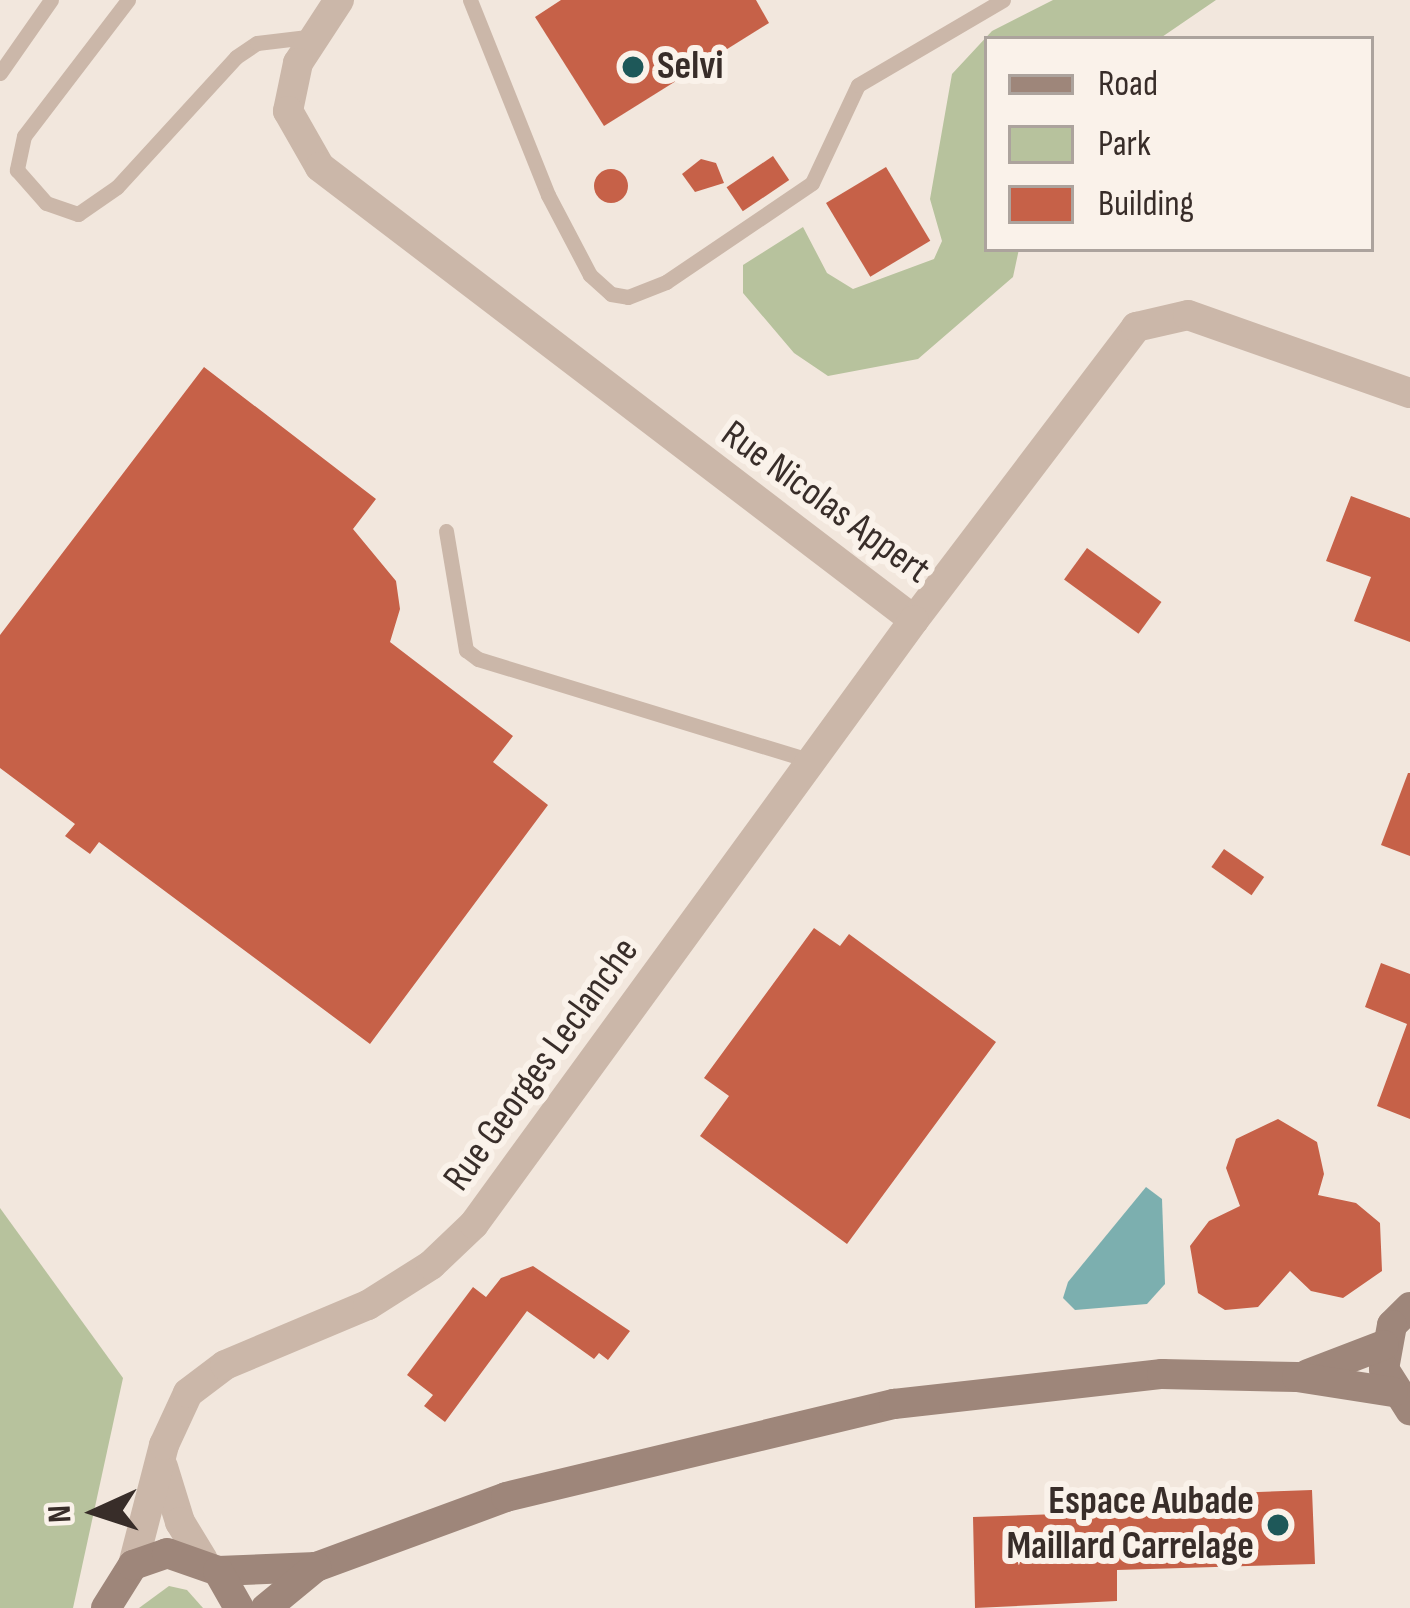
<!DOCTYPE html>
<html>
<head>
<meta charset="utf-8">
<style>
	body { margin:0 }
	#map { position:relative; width:1410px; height:1608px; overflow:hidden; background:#f2e7dd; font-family:"Sofia Sans Condensed",sans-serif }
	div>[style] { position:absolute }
	.green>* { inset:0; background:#b7c29d }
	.water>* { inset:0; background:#7cafaf }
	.building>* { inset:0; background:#c66148; transform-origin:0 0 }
	.round { border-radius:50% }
	.service>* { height:15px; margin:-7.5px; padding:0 7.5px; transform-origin:7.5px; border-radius:7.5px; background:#cbb7a9 }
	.minor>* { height:30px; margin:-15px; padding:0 15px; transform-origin:15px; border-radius:15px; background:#cbb7a9 }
	.secondary>* { height:30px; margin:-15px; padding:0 15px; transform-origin:15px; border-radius:15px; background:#9e867a }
	.dots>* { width:33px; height:33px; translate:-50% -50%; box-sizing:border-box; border:6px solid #faf2ea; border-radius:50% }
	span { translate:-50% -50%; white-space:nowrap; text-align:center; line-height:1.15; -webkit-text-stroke:12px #faf2ea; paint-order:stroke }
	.poi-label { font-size:39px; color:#382d29; font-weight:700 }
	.left { translate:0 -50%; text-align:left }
	.right { translate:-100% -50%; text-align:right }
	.street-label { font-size:39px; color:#382d29 }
	.legend { position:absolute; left:984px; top:36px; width:390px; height:216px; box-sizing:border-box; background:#faf2ea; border:3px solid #aca39d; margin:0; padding:15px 21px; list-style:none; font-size:36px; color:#382d29 }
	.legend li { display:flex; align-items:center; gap:24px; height:60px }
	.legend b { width:60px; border:3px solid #aca39d }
	.north { position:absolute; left:36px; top:1452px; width:120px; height:120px; -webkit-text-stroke:9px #faf2ea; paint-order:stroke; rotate:267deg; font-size:33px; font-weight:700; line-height:48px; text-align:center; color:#382d29 }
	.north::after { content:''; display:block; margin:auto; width:42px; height:54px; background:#382d29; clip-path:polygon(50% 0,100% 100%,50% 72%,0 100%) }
</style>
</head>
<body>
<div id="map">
	<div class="green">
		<i style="clip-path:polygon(1053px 0,1216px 0,1159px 39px,987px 39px,987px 249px,1019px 249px,1013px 277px,918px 359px,828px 376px,794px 353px,743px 293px,743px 265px,803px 227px,827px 273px,853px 289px,934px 259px,942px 241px,930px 199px,952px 74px,992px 31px)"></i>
		<i style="clip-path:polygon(0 1208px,123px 1378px,73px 1608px,0 1608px)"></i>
		<i style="clip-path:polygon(169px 1586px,187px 1590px,203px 1608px,139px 1608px)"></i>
	</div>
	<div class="water">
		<i style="clip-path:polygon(1146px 1187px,1162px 1199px,1165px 1284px,1147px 1304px,1075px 1310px,1063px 1298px,1068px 1282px)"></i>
	</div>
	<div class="building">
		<i style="clip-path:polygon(561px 0,756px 0,769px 23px,604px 126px,535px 17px)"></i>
		<i style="left:773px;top:156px;width:29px;height:56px;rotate:56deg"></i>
		<i style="clip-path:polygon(701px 159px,716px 163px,724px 183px,695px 192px,682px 174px)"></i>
		<i style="left:886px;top:167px;width:86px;height:70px;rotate:59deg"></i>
		<i class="round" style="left:594px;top:169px;width:34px;height:34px"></i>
		<i style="clip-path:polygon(204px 367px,376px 499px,353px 529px,396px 581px,400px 609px,390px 642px,513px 736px,493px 762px,548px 805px,370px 1044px,99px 842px,90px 854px,65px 836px,75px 824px,0 768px,0 635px)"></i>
		<i style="clip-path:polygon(1351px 496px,1410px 518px,1410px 642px,1354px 621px,1371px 577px,1326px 561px)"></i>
		<i style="left:1087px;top:548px;width:92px;height:39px;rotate:36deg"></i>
		<i style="clip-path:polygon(1408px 773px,1410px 773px,1410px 856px,1381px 845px)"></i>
		<i style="left:1224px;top:849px;width:49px;height:22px;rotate:35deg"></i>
		<i style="clip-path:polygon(814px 928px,840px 946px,849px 934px,996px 1042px,847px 1244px,700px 1136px,729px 1096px,704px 1078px)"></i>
		<i style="clip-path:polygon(1381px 963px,1410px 974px,1410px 1119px,1377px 1106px,1407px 1024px,1365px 1007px)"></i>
		<i style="clip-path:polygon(1278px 1119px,1317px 1142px,1324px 1174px,1318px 1195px,1356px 1203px,1380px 1223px,1382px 1271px,1343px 1298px,1311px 1291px,1290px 1271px,1258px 1307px,1225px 1310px,1198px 1293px,1190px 1246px,1209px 1221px,1240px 1206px,1226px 1168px,1236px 1139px)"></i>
		<i style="clip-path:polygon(533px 1266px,630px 1331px,608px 1360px,599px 1353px,594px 1359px,527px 1311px,445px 1422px,424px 1406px,433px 1395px,407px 1375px,473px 1287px,486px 1297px,501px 1278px)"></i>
		<i style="clip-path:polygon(1312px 1490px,1315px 1564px,1117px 1570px,1117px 1601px,975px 1608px,973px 1517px,1114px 1512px,1120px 1497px)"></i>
	</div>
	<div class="service">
		<i style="left:128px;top:0;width:171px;rotate:127.4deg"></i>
		<i style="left:24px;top:136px;width:35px;rotate:102deg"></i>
		<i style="left:17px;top:170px;width:44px;rotate:48.7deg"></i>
		<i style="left:46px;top:203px;width:34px;rotate:19deg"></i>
		<i style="left:78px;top:214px;width:47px;rotate:-34.7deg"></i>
		<i style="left:117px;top:187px;width:176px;rotate:-47.5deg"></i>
		<i style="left:236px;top:57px;width:25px;rotate:-34deg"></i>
		<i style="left:257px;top:43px;width:59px;rotate:-6.8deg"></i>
		<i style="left:470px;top:0;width:210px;rotate:68.2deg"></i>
		<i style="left:548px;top:195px;width:90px;rotate:62.3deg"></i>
		<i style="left:590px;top:275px;width:28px;rotate:42deg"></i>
		<i style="left:611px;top:294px;width:17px;rotate:10deg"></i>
		<i style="left:628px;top:297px;width:41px;rotate:-21.5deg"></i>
		<i style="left:666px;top:282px;width:176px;rotate:-34.1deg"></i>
		<i style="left:812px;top:183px;width:108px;rotate:-64.9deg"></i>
		<i style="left:858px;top:85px;width:168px;rotate:-30.4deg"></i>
		<i style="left:0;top:73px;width:89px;rotate:-55.1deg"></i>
		<i style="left:446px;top:531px;width:121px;rotate:80.5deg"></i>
		<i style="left:466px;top:650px;width:15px;rotate:37deg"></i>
		<i style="left:478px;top:659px;width:349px;rotate:17deg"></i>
	</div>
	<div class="minor">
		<i style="left:339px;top:0;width:75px;rotate:123.1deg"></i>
		<i style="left:298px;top:63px;width:49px;rotate:101.8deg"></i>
		<i style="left:288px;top:111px;width:64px;rotate:60.3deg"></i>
		<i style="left:320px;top:167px;width:747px;rotate:37.33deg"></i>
		<i style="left:914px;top:620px;width:368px;rotate:-52.8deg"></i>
		<i style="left:1136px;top:327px;width:53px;rotate:-13deg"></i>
		<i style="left:1188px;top:315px;width:235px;rotate:19.4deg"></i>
		<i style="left:163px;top:1467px;width:58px;rotate:72.8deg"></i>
		<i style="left:180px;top:1522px;width:44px;rotate:58.8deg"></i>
		<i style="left:133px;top:1565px;width:124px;rotate:-75.5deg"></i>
		<i style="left:164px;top:1445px;width:57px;rotate:-65.2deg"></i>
		<i style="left:188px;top:1393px;width:46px;rotate:-37.1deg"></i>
		<i style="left:225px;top:1365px;width:155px;rotate:-22.8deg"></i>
		<i style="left:368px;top:1305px;width:75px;rotate:-32.4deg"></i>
		<i style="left:431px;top:1265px;width:59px;rotate:-43.6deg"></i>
		<i style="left:474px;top:1224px;width:747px;rotate:-53.93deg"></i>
	</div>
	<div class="secondary">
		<i style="left:1410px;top:1307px;width:25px;rotate:135deg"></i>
		<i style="left:1392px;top:1325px;width:45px;rotate:100.3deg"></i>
		<i style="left:1384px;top:1369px;width:49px;rotate:57.6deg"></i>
		<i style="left:1308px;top:1374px;width:81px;rotate:-20.9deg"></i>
		<i style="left:218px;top:1571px;width:98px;rotate:-2.3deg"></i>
		<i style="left:316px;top:1567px;width:202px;rotate:-20.2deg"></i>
		<i style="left:506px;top:1497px;width:399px;rotate:-13.5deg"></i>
		<i style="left:894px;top:1404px;width:270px;rotate:-6.4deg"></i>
		<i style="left:1162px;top:1374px;width:135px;rotate:1.3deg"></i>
		<i style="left:1297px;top:1377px;width:97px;rotate:8.9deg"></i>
		<i style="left:106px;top:1608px;width:51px;rotate:-57.9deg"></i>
		<i style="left:133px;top:1565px;width:36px;rotate:-19deg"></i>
		<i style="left:167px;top:1553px;width:54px;rotate:19.4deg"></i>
		<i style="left:218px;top:1571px;width:43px;rotate:60.4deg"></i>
		<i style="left:266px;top:1608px;width:65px;rotate:-39.4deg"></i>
	</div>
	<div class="dots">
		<i style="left:633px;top:67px;background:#1e5859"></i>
		<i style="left:1278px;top:1525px;background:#1e5859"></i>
	</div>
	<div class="poi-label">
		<span class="left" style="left:657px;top:67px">Selvi</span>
		<span class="right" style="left:1254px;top:1525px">Espace Aubade<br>Maillard Carrelage</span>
	</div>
	<div class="street-label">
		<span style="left:825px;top:503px;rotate:36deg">Rue Nicolas Appert</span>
		<span style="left:542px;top:1065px;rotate:-54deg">Rue Georges Leclanche</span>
	</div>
	<ul class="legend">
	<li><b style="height:15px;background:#9e867a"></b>Road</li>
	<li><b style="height:33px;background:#b7c29d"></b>Park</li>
	<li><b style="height:33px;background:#c66148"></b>Building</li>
	</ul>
	<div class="north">N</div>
</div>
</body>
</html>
